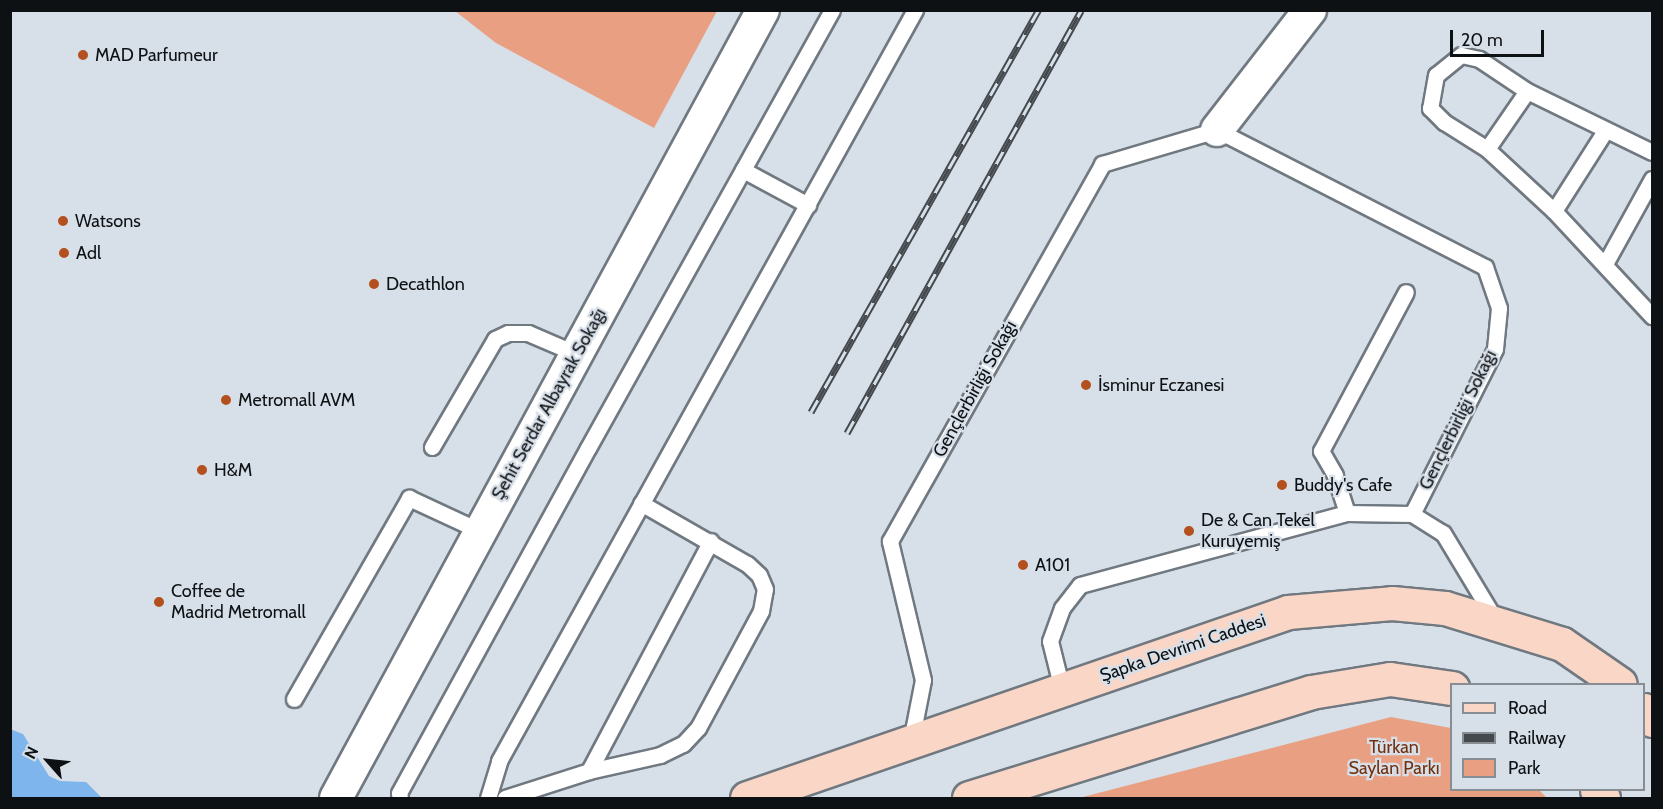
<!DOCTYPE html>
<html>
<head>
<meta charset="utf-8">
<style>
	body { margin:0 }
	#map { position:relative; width:1663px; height:809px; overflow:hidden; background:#d7dfe8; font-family:Cabin,sans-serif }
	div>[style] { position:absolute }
	.green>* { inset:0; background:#e9a082 }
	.water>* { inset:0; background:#7eb5ed }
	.roads { filter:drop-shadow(2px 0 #707880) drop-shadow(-2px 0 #707880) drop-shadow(0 2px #707880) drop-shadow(0 -2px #707880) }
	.service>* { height:15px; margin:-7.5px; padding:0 7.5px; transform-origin:7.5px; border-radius:7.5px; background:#fff }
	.minor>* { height:32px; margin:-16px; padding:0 16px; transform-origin:16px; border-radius:16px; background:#fff }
	.primary>* { height:33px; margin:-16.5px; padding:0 16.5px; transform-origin:16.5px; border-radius:16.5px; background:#fad6c7 }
	.rail>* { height:7px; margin-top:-3.5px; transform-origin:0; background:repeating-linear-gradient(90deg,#d7dfe8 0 14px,#44494d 0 28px); box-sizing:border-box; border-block:2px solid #44494d }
	.dots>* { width:16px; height:16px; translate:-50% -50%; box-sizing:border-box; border:3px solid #d7dfe8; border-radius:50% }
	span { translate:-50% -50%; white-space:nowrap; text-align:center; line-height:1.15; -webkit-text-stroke:4.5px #d7dfe8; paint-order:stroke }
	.poi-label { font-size:18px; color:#0e1114 }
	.left { translate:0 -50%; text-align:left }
	.street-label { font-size:18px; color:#0e1114 }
	.park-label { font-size:18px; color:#72300e }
	.frame { position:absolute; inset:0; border:12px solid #0e1114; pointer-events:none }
	.legend { position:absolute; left:1450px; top:683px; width:195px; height:108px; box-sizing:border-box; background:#d7dfe8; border:2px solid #878d93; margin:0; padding:8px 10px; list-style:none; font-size:18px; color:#0e1114 }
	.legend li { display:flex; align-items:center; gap:12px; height:30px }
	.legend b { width:30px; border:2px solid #878d93 }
	.north { position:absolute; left:18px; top:731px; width:60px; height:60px; -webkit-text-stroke:4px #d7dfe8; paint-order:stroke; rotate:297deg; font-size:16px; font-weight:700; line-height:24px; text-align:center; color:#0e1114 }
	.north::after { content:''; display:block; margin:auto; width:21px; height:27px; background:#0e1114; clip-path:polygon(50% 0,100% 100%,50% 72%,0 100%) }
	.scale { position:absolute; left:1450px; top:30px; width:94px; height:27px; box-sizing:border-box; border:3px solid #0e1114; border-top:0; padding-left:8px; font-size:18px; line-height:21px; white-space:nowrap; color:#0e1114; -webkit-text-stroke:4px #d7dfe8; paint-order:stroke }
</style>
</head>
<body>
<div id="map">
	<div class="green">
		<i style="clip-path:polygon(455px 11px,717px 11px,654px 128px,496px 43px)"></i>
		<i style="clip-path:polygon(1391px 717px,1451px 728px,1452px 790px,1539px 790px,1547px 798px,1079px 798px)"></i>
	</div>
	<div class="water">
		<i style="clip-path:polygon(10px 729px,23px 734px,49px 776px,60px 781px,86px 782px,102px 798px,11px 798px)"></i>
	</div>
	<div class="roads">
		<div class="service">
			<i style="left:1487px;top:149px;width:70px;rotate:-55.4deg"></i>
			<i style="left:1652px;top:152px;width:139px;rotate:-154deg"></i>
			<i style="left:1527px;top:91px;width:58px;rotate:-146.3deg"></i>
			<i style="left:1479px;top:59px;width:18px;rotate:-167deg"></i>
			<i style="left:1461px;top:55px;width:32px;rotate:141deg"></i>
			<i style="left:1436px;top:75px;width:34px;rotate:100deg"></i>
			<i style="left:1430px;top:108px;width:20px;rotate:45deg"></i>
			<i style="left:1444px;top:122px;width:51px;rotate:32.1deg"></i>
			<i style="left:1487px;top:149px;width:91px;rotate:42.8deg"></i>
			<i style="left:1554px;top:211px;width:144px;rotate:47deg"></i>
			<i style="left:743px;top:170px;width:74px;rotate:28.3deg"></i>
			<i style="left:1554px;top:211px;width:95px;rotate:-57.5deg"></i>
			<i style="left:1605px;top:264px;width:97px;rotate:-61.1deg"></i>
			<i style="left:432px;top:447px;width:125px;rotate:-59.7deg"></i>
			<i style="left:495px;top:339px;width:14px;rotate:-25deg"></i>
			<i style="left:508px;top:333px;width:20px"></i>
			<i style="left:528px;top:333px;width:53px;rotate:23.2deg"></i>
			<i style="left:1347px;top:513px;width:40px;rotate:-108deg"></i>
			<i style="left:1335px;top:475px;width:28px;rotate:-120deg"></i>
			<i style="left:1321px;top:451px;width:180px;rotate:-61.9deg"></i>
			<i style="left:1062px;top:689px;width:49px;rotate:-104deg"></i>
			<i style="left:1050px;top:641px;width:35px;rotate:-70deg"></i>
			<i style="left:1062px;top:608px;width:29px;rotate:-52deg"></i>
			<i style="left:1080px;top:585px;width:277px;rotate:-15.1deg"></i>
			<i style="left:1347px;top:513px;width:65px;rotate:0.9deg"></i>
			<i style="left:1412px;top:514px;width:36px;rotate:32deg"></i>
			<i style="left:1443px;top:533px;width:103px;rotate:58.9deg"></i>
			<i style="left:294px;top:699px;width:232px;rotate:-60.2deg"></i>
			<i style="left:409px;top:498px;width:78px;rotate:24.9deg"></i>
			<i style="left:911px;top:741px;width:62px;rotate:-78.9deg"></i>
			<i style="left:923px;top:680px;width:143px;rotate:-103.4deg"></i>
			<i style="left:890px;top:541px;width:433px;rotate:-60.6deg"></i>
			<i style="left:1102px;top:164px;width:120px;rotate:-16.5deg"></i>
			<i style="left:1217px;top:130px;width:301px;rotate:27.1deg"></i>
			<i style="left:1485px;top:267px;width:43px;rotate:71.1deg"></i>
			<i style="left:1499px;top:308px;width:41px;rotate:95.6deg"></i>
			<i style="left:1495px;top:349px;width:185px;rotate:116.7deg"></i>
			<i style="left:589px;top:771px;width:260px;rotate:-62.1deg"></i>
			<i style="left:400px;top:798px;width:5px;rotate:-101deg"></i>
			<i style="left:399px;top:793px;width:393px;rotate:-61.3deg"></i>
			<i style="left:588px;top:448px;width:501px;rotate:-60.88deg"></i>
			<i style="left:488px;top:798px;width:39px;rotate:-73deg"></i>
			<i style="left:499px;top:761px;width:859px;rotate:-61.02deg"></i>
			<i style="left:505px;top:798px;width:88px;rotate:-17.8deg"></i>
			<i style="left:589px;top:771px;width:73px;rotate:-12.7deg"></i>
			<i style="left:660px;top:755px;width:25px;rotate:-26deg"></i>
			<i style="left:683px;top:744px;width:22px;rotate:-47deg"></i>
			<i style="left:698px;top:728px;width:133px;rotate:-61.7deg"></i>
			<i style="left:761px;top:611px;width:22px;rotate:-80deg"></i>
			<i style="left:765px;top:589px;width:15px;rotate:-113deg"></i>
			<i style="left:759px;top:575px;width:16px;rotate:-137deg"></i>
			<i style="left:747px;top:564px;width:122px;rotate:-150.1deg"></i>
		</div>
		<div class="minor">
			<i style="left:1217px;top:130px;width:152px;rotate:-52.2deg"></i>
			<i style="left:336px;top:798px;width:896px;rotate:-61.55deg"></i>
		</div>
		<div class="primary">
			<i style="left:1644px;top:710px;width:13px;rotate:51deg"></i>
			<i style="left:1597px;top:790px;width:10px;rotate:53deg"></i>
			<i style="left:747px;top:798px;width:572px;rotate:-18.97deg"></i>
			<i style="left:1288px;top:612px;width:104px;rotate:-4.9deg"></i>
			<i style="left:1392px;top:603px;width:53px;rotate:5.4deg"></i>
			<i style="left:1445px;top:608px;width:122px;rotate:17.1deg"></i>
			<i style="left:1562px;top:644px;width:70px;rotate:34.6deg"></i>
			<i style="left:969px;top:798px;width:358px;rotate:-17.2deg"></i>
			<i style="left:1311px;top:692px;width:80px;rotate:-9.3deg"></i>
			<i style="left:1390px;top:679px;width:63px;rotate:8.3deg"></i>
		</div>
	</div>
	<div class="rail">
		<i style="left:811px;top:412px;width:462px;rotate:-60.5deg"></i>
		<i style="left:847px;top:433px;width:483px;rotate:-61deg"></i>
	</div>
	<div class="dots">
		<i style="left:83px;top:55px;background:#b44f1e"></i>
		<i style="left:63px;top:221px;background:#b44f1e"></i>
		<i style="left:64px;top:253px;background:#b44f1e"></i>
		<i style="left:374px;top:284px;background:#b44f1e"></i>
		<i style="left:1086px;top:385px;background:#b44f1e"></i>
		<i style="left:226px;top:400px;background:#b44f1e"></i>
		<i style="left:202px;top:470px;background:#b44f1e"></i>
		<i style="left:1282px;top:485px;background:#b44f1e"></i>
		<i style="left:1189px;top:531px;background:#b44f1e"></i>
		<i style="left:1023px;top:565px;background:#b44f1e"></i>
		<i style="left:159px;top:602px;background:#b44f1e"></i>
	</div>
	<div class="poi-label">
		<span class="left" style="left:95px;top:55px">MAD Parfumeur</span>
		<span class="left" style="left:75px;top:221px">Watsons</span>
		<span class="left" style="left:76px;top:253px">Adl</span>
		<span class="left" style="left:386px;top:284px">Decathlon</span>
		<span class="left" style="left:1098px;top:385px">İsminur Eczanesi</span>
		<span class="left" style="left:238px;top:400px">Metromall AVM</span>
		<span class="left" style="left:214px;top:470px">H&amp;M</span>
		<span class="left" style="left:1294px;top:485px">Buddy's Cafe</span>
		<span class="left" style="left:1201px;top:531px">De &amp; Can Tekel<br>Kuruyemiş</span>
		<span class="left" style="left:1035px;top:565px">A101</span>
		<span class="left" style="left:171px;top:602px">Coffee de<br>Madrid Metromall</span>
	</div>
	<div class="street-label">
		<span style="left:975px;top:389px;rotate:-61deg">Gençlerbirliği Sokağı</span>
		<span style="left:549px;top:404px;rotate:-61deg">Şehit Serdar Albayrak Sokağı</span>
		<span style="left:1458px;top:420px;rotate:-64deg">Gençlerbirliği Sokağı</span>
		<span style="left:1183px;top:648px;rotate:-19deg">Şapka Devrimi Caddesi</span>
	</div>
	<div class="park-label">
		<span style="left:1394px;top:758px">Türkan<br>Saylan Parkı</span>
	</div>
	<div class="frame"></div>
	<ul class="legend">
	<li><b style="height:8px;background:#fad6c7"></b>Road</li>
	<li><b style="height:8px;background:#44494d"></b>Railway</li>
	<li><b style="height:16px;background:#e9a082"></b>Park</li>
	</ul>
	<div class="north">N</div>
	<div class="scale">20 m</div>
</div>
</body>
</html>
